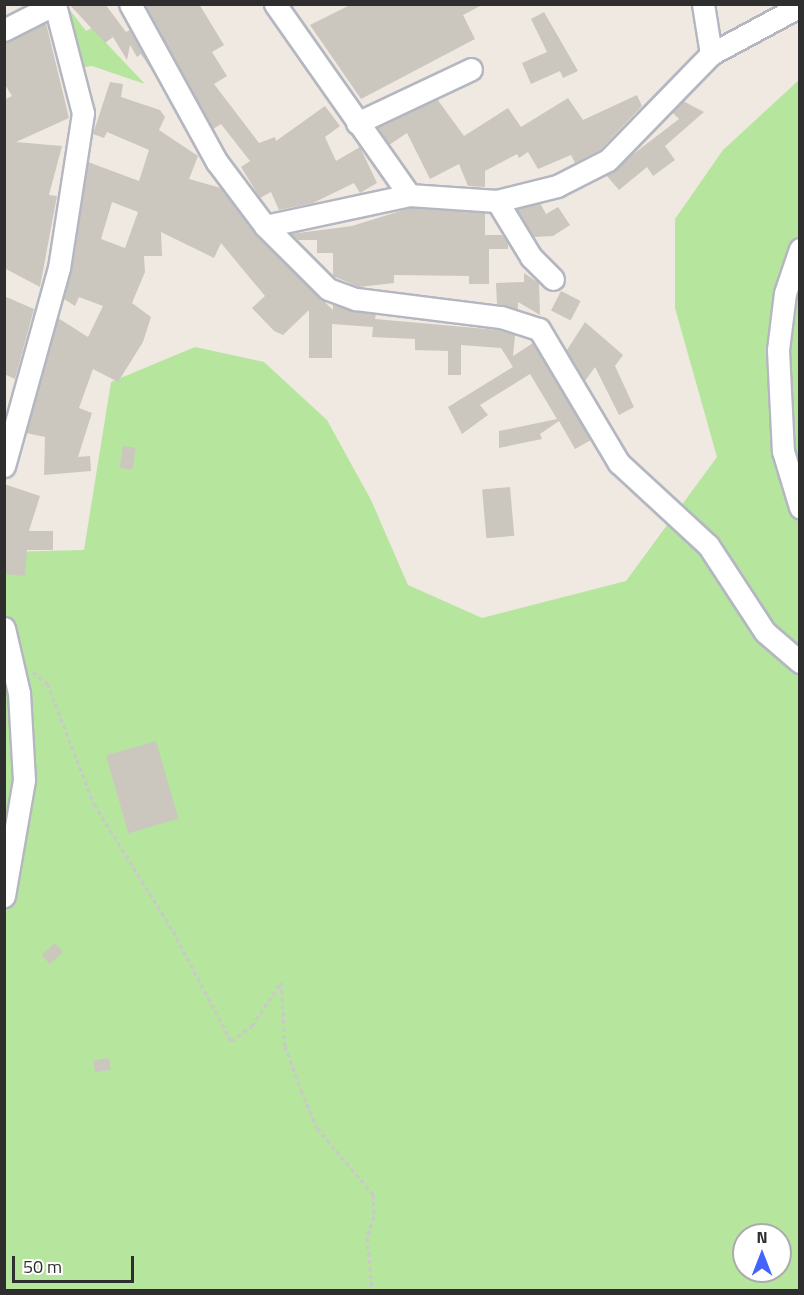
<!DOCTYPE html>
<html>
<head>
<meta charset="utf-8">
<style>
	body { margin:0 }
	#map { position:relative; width:804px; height:1295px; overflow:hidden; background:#efe9e1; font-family:"Titillium Web",sans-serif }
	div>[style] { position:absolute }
	.green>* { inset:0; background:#b6e59e }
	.building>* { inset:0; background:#cbc7bf; transform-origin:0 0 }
	.path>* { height:3px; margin-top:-1.5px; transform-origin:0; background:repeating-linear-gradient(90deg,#c9c9c9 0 4.5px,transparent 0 7.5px) }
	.roads { filter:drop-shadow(2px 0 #b4b7c1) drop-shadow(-2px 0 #b4b7c1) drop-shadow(0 2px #b4b7c1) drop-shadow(0 -2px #b4b7c1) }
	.minor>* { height:21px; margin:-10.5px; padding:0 10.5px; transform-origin:10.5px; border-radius:10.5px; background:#fff }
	span { translate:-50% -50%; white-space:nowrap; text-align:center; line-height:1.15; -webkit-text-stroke:4.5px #fff; paint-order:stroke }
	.frame { position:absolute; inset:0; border:6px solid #2e2e2e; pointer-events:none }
	.north { position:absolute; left:732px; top:1223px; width:60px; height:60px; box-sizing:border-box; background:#fff; border:2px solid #ababab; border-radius:50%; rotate:0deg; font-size:16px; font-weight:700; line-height:24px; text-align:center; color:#2e2e2e }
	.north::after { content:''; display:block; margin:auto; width:21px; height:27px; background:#4264fb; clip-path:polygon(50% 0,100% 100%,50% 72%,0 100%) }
	.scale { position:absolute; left:12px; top:1256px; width:122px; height:27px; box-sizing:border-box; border:3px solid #2e2e2e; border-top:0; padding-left:8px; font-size:18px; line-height:21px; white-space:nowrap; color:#2e2e2e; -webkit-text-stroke:4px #fff; paint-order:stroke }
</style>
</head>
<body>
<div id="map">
	<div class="green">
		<i style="clip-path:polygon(66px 5px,86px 31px,92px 28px,145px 84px,92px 66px,80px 68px)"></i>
		<i style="clip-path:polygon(evenodd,799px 80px,799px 1290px,5px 1290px,4px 552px,84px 550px,111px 382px,195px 347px,264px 362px,327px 420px,371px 500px,408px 585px,482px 618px,626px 581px,717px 457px,675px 308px,675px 219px,723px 150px,799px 80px,744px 1235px,780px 1235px,780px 1271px,744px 1271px,744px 1235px)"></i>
	</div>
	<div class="building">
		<i style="clip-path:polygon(69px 4px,105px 4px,126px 32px,130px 30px,154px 74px,141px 54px,137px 57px,130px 45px,127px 60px,113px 37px,105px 43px)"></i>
		<i style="clip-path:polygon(145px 4px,199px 4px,224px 45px,212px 52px,227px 76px,214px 84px,259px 143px,275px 137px,276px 141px,325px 106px,340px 126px,325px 137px,336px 161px,360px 147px,377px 183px,360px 193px,354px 183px,313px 203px,279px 210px,271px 192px,260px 198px,241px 167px,250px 161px,221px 124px,213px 129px)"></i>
		<i style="clip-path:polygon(352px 4px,484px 4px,463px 15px,475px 39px,361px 99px,310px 25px)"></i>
		<i style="clip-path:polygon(544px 12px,578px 71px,563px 78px,560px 71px,531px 84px,522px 63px,547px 52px,531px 19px)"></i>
		<i style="clip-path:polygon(46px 23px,69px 118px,16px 142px,62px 146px,49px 195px,57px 196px,40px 287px,4px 268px,4px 100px,12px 96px,4px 83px,4px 43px)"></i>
		<i style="clip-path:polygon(evenodd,110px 82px,123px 84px,121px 97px,160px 110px,165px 117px,159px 130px,198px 156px,189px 179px,221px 188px,256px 235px,333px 310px,333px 304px,376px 314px,375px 319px,498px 330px,515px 335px,513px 356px,533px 343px,591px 440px,575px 449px,559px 421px,540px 434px,542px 439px,499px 448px,499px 431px,557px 419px,530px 374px,480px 405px,488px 415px,462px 434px,448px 407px,513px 367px,501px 348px,461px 345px,461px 375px,448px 375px,448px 351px,415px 350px,415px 339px,372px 337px,373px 327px,332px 324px,332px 358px,309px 358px,309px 310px,283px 335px,274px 331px,252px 308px,265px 296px,221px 243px,214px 258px,161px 232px,162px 256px,144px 256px,145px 272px,132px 303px,151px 317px,143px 342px,118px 382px,93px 369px,79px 408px,92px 413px,78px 457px,90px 456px,91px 471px,44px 475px,45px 437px,26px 433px,58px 318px,88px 337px,103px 306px,79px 297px,75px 306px,64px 299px,88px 162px,139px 181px,149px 150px,107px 132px,104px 138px,93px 134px,110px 82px,112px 202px,138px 212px,125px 248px,101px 239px,112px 202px)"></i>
		<i style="clip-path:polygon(637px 95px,642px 106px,600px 150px,575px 163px,571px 155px,538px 169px,528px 152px,519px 158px,517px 154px,485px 171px,485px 187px,468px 186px,459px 164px,430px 179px,407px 133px,389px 145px,377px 128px,437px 99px,464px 136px,508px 108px,521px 127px,568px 98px,583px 120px)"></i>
		<i style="clip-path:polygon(683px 101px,704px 112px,665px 146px,675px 160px,653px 176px,647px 167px,619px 190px,606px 175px,679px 119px,672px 112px)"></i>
		<i style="clip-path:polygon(540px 203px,546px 214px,558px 207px,570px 225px,553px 236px,534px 237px,517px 209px)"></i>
		<i style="clip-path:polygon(410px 208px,485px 213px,485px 235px,502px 235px,508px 243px,508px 249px,489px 249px,489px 284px,469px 284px,469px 276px,394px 275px,394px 283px,359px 287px,333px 276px,333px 253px,317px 253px,317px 240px,298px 240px,291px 234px,352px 226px)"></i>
		<i style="clip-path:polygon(524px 273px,539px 283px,540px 315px,518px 302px,518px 309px,497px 304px,496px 283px,524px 282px)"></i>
		<i style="left:561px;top:291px;width:22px;height:22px;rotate:27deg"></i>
		<i style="clip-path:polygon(4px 296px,34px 309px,15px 379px,4px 374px)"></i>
		<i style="clip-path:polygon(585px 322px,623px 355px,615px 366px,634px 407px,619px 415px,595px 367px,585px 381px,567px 350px)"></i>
		<i style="left:123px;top:446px;width:13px;height:22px;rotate:9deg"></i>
		<i style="clip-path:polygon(4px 484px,40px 496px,29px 531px,53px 531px,53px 550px,27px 550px,25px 576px,4px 574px)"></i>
		<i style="left:510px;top:487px;width:49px;height:28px;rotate:85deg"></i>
		<i style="left:156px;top:741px;width:81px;height:52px;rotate:74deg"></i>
		<i style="left:55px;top:943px;width:12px;height:18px;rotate:48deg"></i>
		<i style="left:109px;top:1058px;width:12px;height:16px;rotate:81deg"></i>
	</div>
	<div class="path">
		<i style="left:33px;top:672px;width:18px;rotate:38deg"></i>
		<i style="left:47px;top:683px;width:130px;rotate:68.8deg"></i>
		<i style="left:94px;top:804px;width:150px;rotate:58.1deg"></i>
		<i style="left:173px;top:931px;width:124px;rotate:62.2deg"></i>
		<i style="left:231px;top:1041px;width:26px;rotate:-36deg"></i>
		<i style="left:252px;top:1026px;width:53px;rotate:-56.6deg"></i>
		<i style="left:281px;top:982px;width:64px;rotate:86.4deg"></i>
		<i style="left:285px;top:1046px;width:47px;rotate:70deg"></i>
		<i style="left:301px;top:1090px;width:41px;rotate:67.2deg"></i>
		<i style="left:317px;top:1128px;width:87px;rotate:49.7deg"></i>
		<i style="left:373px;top:1194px;width:22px;rotate:87deg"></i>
		<i style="left:374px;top:1216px;width:22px;rotate:108deg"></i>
		<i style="left:367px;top:1237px;width:53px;rotate:84.6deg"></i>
	</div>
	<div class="roads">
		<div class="minor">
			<i style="left:130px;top:4px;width:180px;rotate:61.2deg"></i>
			<i style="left:217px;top:162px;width:80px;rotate:53.1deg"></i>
			<i style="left:265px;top:226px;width:89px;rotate:45deg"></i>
			<i style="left:328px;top:289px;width:30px;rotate:20deg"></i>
			<i style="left:356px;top:299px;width:146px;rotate:7.1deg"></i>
			<i style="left:501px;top:317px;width:40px;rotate:18deg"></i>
			<i style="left:539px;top:329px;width:156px;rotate:59.2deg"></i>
			<i style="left:619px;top:463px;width:121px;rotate:42.7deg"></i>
			<i style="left:708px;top:545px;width:104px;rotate:56.8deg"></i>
			<i style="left:765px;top:632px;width:46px;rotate:40.6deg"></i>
			<i style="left:275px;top:4px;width:233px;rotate:54.9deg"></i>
			<i style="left:703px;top:4px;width:51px;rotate:80.9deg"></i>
			<i style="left:4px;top:30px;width:57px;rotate:-27deg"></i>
			<i style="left:357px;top:123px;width:126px;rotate:-25.3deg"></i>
			<i style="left:497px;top:201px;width:66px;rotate:58.7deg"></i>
			<i style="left:531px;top:257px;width:31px;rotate:45deg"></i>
			<i style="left:265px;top:226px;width:147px;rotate:-12.1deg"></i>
			<i style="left:409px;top:195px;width:88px;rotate:3.9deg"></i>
			<i style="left:497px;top:201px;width:62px;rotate:-14deg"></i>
			<i style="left:557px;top:186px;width:57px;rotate:-27deg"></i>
			<i style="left:608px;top:160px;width:148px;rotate:-45.8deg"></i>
			<i style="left:711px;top:54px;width:101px;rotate:-28.3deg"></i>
			<i style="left:800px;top:249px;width:46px;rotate:108.8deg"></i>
			<i style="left:785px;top:293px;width:57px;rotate:97deg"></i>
			<i style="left:778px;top:350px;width:101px;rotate:87.2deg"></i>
			<i style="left:783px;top:451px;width:59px;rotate:73.1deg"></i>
			<i style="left:4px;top:466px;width:205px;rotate:-74.5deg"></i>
			<i style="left:59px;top:268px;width:157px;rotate:-81.2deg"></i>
			<i style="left:83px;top:113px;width:112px;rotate:-104.5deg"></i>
			<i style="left:4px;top:628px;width:67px;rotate:77deg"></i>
			<i style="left:19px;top:693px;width:87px;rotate:86.7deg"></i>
			<i style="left:24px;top:780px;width:118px;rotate:99.8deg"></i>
		</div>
	</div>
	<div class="frame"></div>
	<div class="north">N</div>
	<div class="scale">50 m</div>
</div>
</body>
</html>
